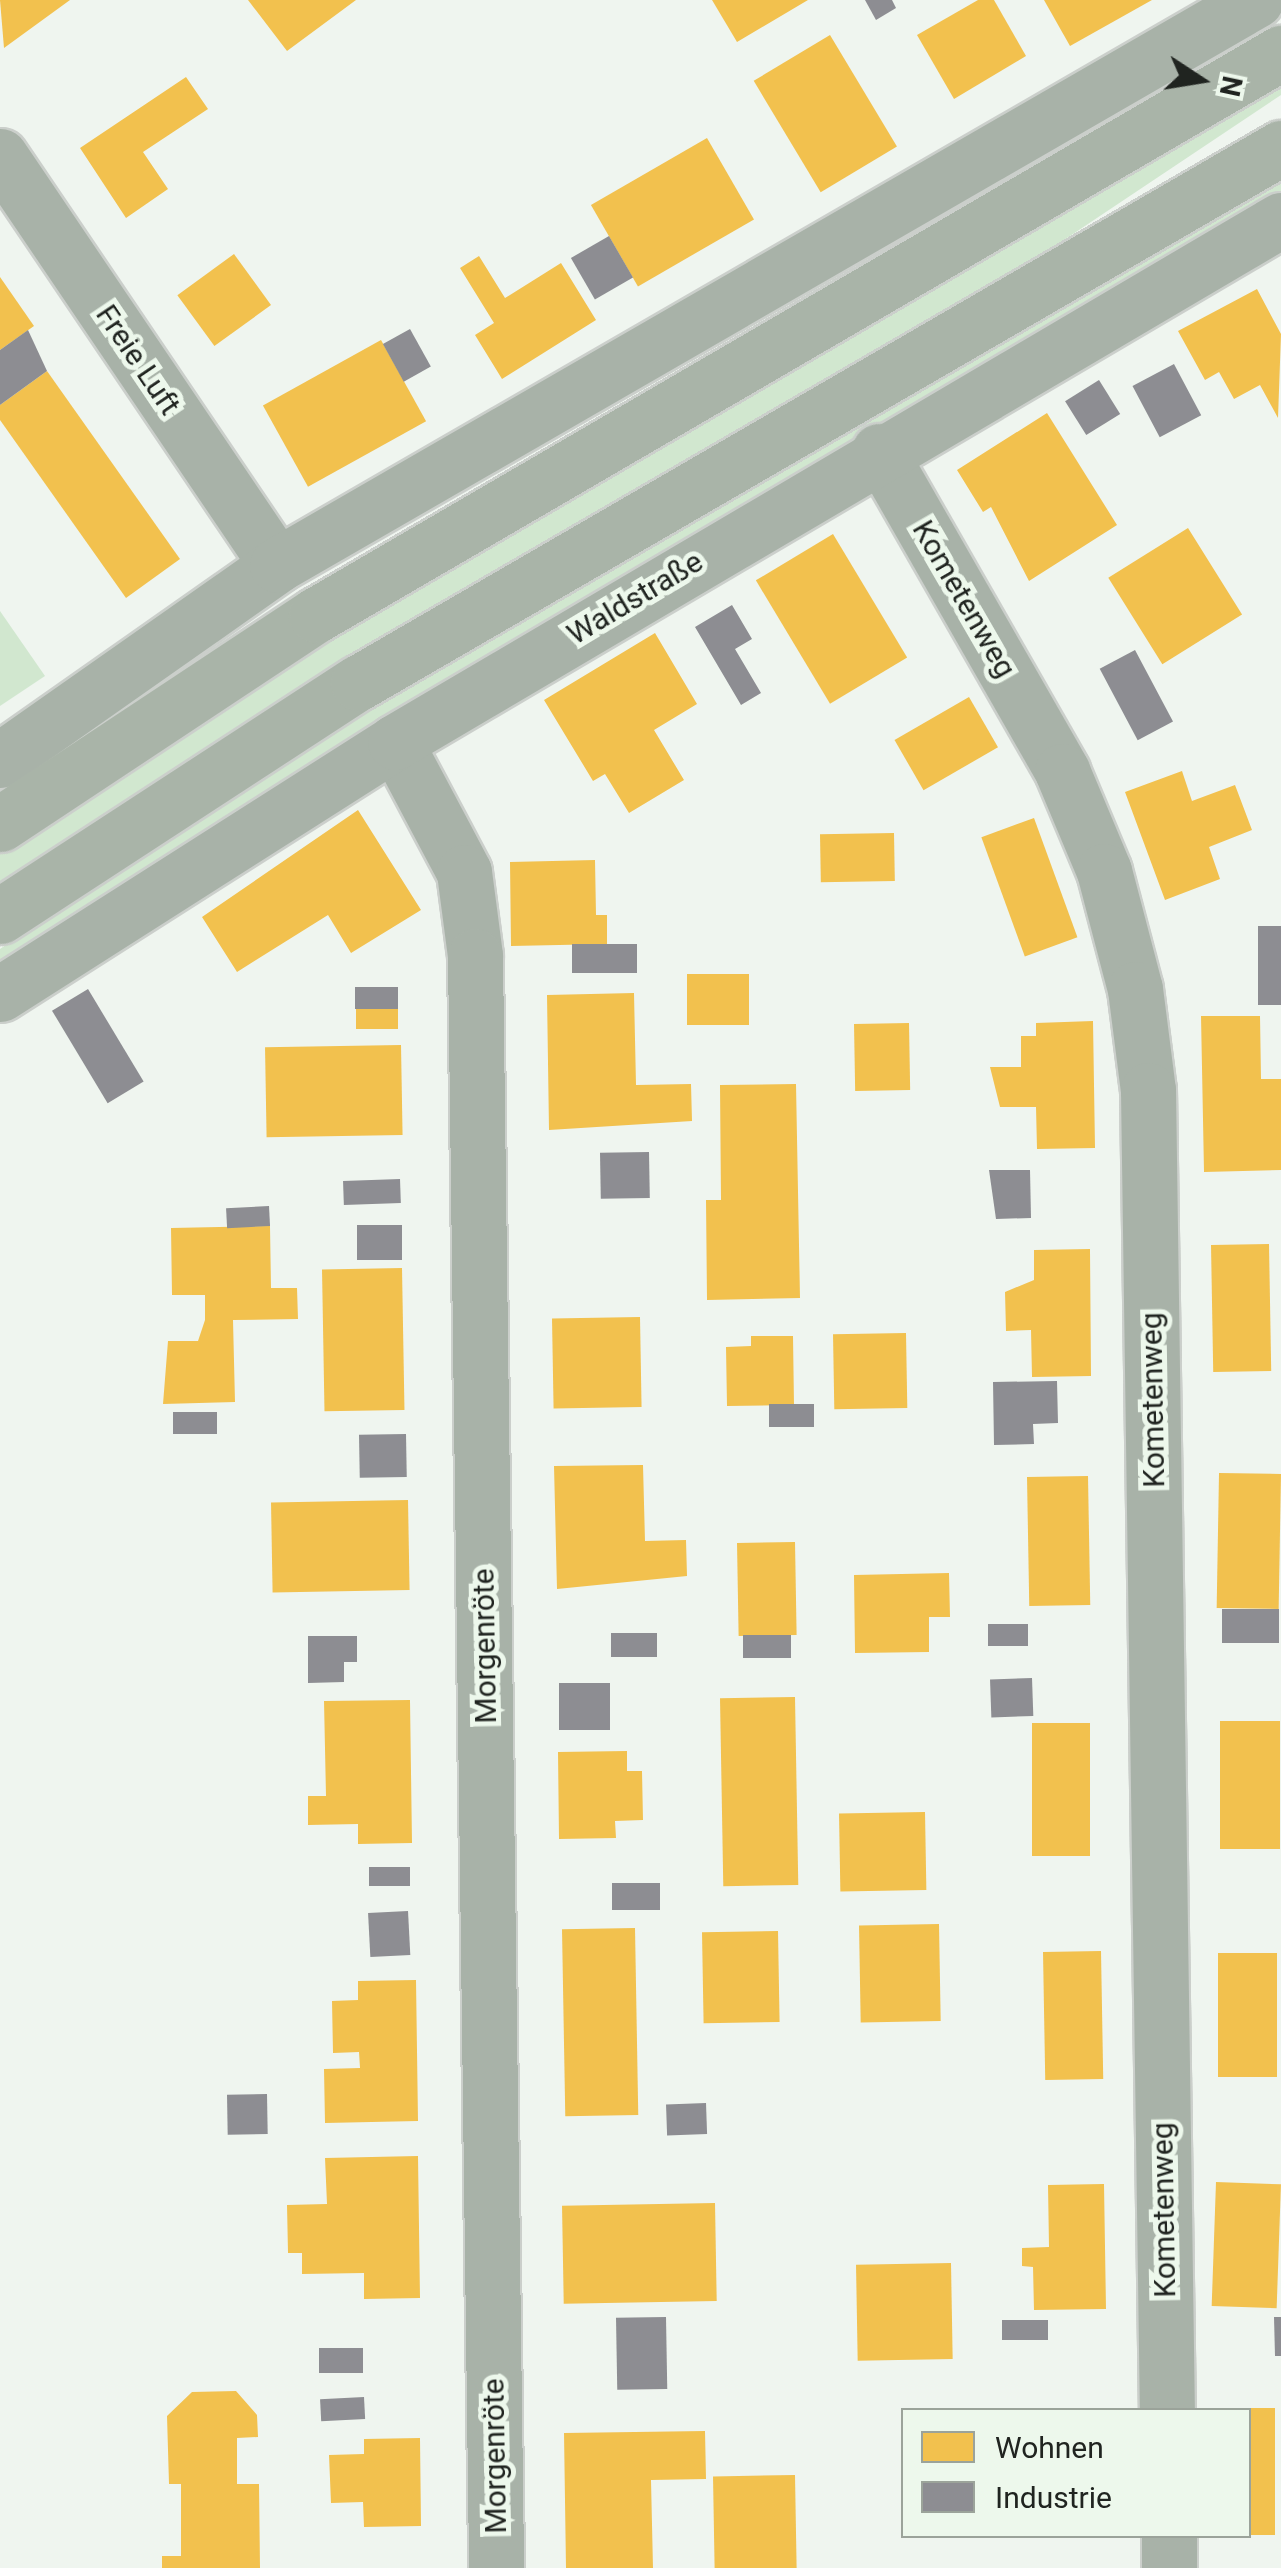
<!DOCTYPE html>
<html>
<head>
<meta charset="utf-8">
<style>
	body { margin:0 }
	#map { position:relative; width:1281px; height:2568px; overflow:hidden; background:#eff5ef; font-family:Roboto,sans-serif }
	div>[style] { position:absolute }
	.green>* { inset:0; background:#d1e7cf }
	.homes>* { inset:0; background:#f2c14e; transform-origin:0 0 }
	.industry>* { inset:0; background:#8d8d92; transform-origin:0 0 }
	.roads { filter:drop-shadow(2px 0 #cbcfcb) drop-shadow(-2px 0 #cbcfcb) drop-shadow(0 2px #cbcfcb) drop-shadow(0 -2px #cbcfcb) }
	.minor>* { height:55px; margin:-27.5px; padding:0 27.5px; transform-origin:27.5px; border-radius:27.5px; background:#a8b2a8 }
	.major>* { height:55px; margin:-27.5px; padding:0 27.5px; transform-origin:27.5px; border-radius:27.5px; background:#a9b4a8 }
	span { translate:-50% -50%; white-space:nowrap; text-align:center; line-height:1.15; -webkit-text-stroke:10px #edf8ec; paint-order:stroke }
	.street-label { font-size:30px; color:#202420 }
	.legend { position:absolute; left:901px; top:2408px; width:350px; height:130px; box-sizing:border-box; background:#edf8ec; border:2px solid #9ba39a; margin:0; padding:12px 18px; list-style:none; font-size:30px; color:#202420 }
	.legend li { display:flex; align-items:center; gap:20px; height:50px }
	.legend b { width:50px; border:2px solid #9ba39a }
	.north { position:absolute; left:1151px; top:30px; width:100px; height:100px; -webkit-text-stroke:8px #edf8ec; paint-order:stroke; rotate:102deg; font-size:28px; font-weight:700; line-height:40px; text-align:center; color:#202420 }
	.north::after { content:''; display:block; margin:auto; width:35px; height:45px; background:#202420; clip-path:polygon(50% 0,100% 100%,50% 72%,0 100%) }
</style>
</head>
<body>
<div id="map">
	<div class="green">
		<i style="clip-path:polygon(1281px 81px,1281px 95px,1055px 246px,343px 664px,0 883px,0 849px,328px 639px)"></i>
		<i style="clip-path:polygon(1281px 182px,1281px 202px,0 975px,0 949px,102px 878px,539px 602px)"></i>
		<i style="clip-path:polygon(0 611px,45px 676px,0 706px)"></i>
	</div>
	<div class="homes">
		<i style="clip-path:polygon(0 0,70px 0,4px 48px)"></i>
		<i style="clip-path:polygon(248px 0,356px 0,287px 51px)"></i>
		<i style="clip-path:polygon(712px 0,808px 0,737px 42px)"></i>
		<i style="clip-path:polygon(978px 0,994px 0,1026px 56px,954px 99px,917px 35px)"></i>
		<i style="clip-path:polygon(1044px 0,1152px 0,1070px 46px)"></i>
		<i style="left:830px;top:35px;width:130px;height:89px;rotate:59deg"></i>
		<i style="clip-path:polygon(186px 77px,208px 109px,143px 152px,168px 189px,126px 218px,80px 148px)"></i>
		<i style="left:707px;top:138px;width:94px;height:134px;rotate:60deg"></i>
		<i style="left:234px;top:254px;width:63px;height:70px;rotate:54deg"></i>
		<i style="clip-path:polygon(479px 256px,505px 298px,561px 263px,596px 320px,502px 379px,475px 335px,494px 323px,460px 268px)"></i>
		<i style="clip-path:polygon(0 277px,34px 326px,0 350px)"></i>
		<i style="clip-path:polygon(1257px 289px,1281px 334px,1278px 418px,1260px 385px,1234px 399px,1219px 372px,1205px 380px,1178px 331px)"></i>
		<i style="left:381px;top:340px;width:93px;height:135px;rotate:61deg"></i>
		<i style="clip-path:polygon(47px 371px,180px 559px,126px 598px,0 420px,0 405px)"></i>
		<i style="clip-path:polygon(1047px 413px,1117px 525px,1029px 581px,991px 507px,983px 512px,957px 470px)"></i>
		<i style="left:1188px;top:528px;width:102px;height:94px;rotate:58deg"></i>
		<i style="left:833px;top:534px;width:144px;height:90px;rotate:59deg"></i>
		<i style="clip-path:polygon(655px 633px,697px 704px,654px 730px,684px 780px,629px 813px,605px 774px,593px 781px,544px 700px)"></i>
		<i style="left:969px;top:697px;width:58px;height:86px;rotate:60deg"></i>
		<i style="clip-path:polygon(1182px 771px,1192px 801px,1235px 785px,1252px 830px,1209px 847px,1220px 879px,1165px 900px,1125px 792px)"></i>
		<i style="clip-path:polygon(358px 810px,421px 910px,351px 953px,328px 915px,237px 972px,202px 917px)"></i>
		<i style="left:1034px;top:818px;width:127px;height:56px;rotate:70deg"></i>
		<i style="left:894px;top:833px;width:48px;height:74px;rotate:89deg"></i>
		<i style="clip-path:polygon(595px 860px,596px 915px,607px 915px,607px 944px,511px 946px,510px 862px)"></i>
		<i style="left:749px;top:974px;width:51px;height:62px;rotate:90deg"></i>
		<i style="clip-path:polygon(634px 993px,636px 1085px,691px 1084px,692px 1121px,549px 1130px,547px 995px)"></i>
		<i style="left:398px;top:1009px;width:20px;height:42px;rotate:90deg"></i>
		<i style="clip-path:polygon(1201px 1016px,1260px 1016px,1261px 1079px,1281px 1079px,1281px 1170px,1204px 1172px)"></i>
		<i style="clip-path:polygon(1093px 1021px,1095px 1148px,1037px 1149px,1036px 1107px,1000px 1107px,990px 1067px,1021px 1067px,1021px 1036px,1036px 1036px,1036px 1023px)"></i>
		<i style="left:909px;top:1023px;width:67px;height:55px;rotate:89deg"></i>
		<i style="left:401px;top:1045px;width:90px;height:136px;rotate:89deg"></i>
		<i style="clip-path:polygon(796px 1084px,800px 1298px,707px 1300px,706px 1200px,721px 1200px,720px 1085px)"></i>
		<i style="clip-path:polygon(270px 1226px,271px 1288px,297px 1288px,298px 1319px,233px 1320px,235px 1402px,163px 1404px,168px 1341px,198px 1341px,205px 1320px,205px 1295px,172px 1295px,171px 1228px)"></i>
		<i style="left:1269px;top:1244px;width:127px;height:58px;rotate:89deg"></i>
		<i style="clip-path:polygon(1090px 1249px,1091px 1376px,1032px 1377px,1031px 1330px,1006px 1331px,1005px 1292px,1034px 1280px,1034px 1250px)"></i>
		<i style="left:402px;top:1268px;width:142px;height:80px;rotate:89deg"></i>
		<i style="left:640px;top:1317px;width:90px;height:88px;rotate:89deg"></i>
		<i style="left:906px;top:1333px;width:75px;height:73px;rotate:89deg"></i>
		<i style="clip-path:polygon(751px 1336px,793px 1336px,794px 1405px,727px 1406px,726px 1347px,751px 1346px)"></i>
		<i style="clip-path:polygon(643px 1465px,645px 1541px,686px 1540px,687px 1576px,557px 1589px,554px 1466px)"></i>
		<i style="left:1281px;top:1474px;width:135px;height:62px;rotate:91deg"></i>
		<i style="left:1088px;top:1476px;width:129px;height:61px;rotate:89deg"></i>
		<i style="left:408px;top:1500px;width:90px;height:137px;rotate:89deg"></i>
		<i style="left:795px;top:1542px;width:93px;height:58px;rotate:89deg"></i>
		<i style="clip-path:polygon(949px 1573px,950px 1617px,929px 1617px,929px 1652px,855px 1653px,854px 1575px)"></i>
		<i style="left:795px;top:1697px;width:188px;height:75px;rotate:89deg"></i>
		<i style="clip-path:polygon(410px 1700px,412px 1843px,358px 1844px,358px 1824px,308px 1825px,308px 1796px,326px 1796px,324px 1701px)"></i>
		<i style="left:1280px;top:1721px;width:128px;height:60px;rotate:90deg"></i>
		<i style="left:1090px;top:1723px;width:133px;height:58px;rotate:90deg"></i>
		<i style="clip-path:polygon(627px 1751px,627px 1771px,642px 1771px,643px 1820px,615px 1821px,616px 1838px,559px 1839px,558px 1752px)"></i>
		<i style="left:925px;top:1812px;width:78px;height:86px;rotate:89deg"></i>
		<i style="left:939px;top:1924px;width:97px;height:80px;rotate:89deg"></i>
		<i style="left:635px;top:1928px;width:187px;height:73px;rotate:89deg"></i>
		<i style="left:778px;top:1931px;width:91px;height:76px;rotate:89deg"></i>
		<i style="left:1101px;top:1951px;width:128px;height:58px;rotate:89deg"></i>
		<i style="left:1218px;top:1953px;width:59px;height:124px"></i>
		<i style="clip-path:polygon(416px 1980px,418px 2121px,325px 2123px,324px 2069px,360px 2068px,359px 2052px,333px 2053px,332px 2001px,358px 2000px,358px 1981px)"></i>
		<i style="clip-path:polygon(418px 2156px,420px 2298px,364px 2299px,364px 2273px,302px 2274px,302px 2253px,288px 2253px,287px 2205px,327px 2204px,325px 2158px)"></i>
		<i style="left:1216px;top:2182px;width:65px;height:124px;rotate:2deg"></i>
		<i style="clip-path:polygon(1104px 2184px,1106px 2309px,1034px 2310px,1033px 2267px,1022px 2266px,1022px 2248px,1049px 2247px,1048px 2185px)"></i>
		<i style="left:715px;top:2203px;width:98px;height:153px;rotate:89deg"></i>
		<i style="left:951px;top:2263px;width:96px;height:95px;rotate:89deg"></i>
		<i style="clip-path:polygon(236px 2391px,257px 2415px,258px 2437px,237px 2438px,237px 2484px,259px 2484px,260px 2568px,162px 2568px,162px 2556px,181px 2556px,181px 2484px,169px 2484px,167px 2416px,192px 2392px)"></i>
		<i style="left:1248px;top:2408px;width:27px;height:127px"></i>
		<i style="clip-path:polygon(705px 2431px,706px 2479px,651px 2480px,653px 2568px,566px 2568px,564px 2433px)"></i>
		<i style="clip-path:polygon(420px 2438px,421px 2526px,364px 2527px,363px 2502px,331px 2503px,329px 2455px,364px 2454px,364px 2439px)"></i>
		<i style="left:795px;top:2475px;width:93px;height:82px;rotate:89deg"></i>
	</div>
	<div class="industry">
		<i style="clip-path:polygon(865px 0,892px 0,896px 8px,876px 20px)"></i>
		<i style="left:609px;top:236px;width:48px;height:44px;rotate:60deg"></i>
		<i style="left:410px;top:329px;width:43px;height:31px;rotate:61deg"></i>
		<i style="clip-path:polygon(28px 330px,47px 371px,0 405px,0 350px)"></i>
		<i style="left:1174px;top:364px;width:58px;height:47px;rotate:62deg"></i>
		<i style="left:1099px;top:380px;width:40px;height:40px;rotate:58deg"></i>
		<i style="clip-path:polygon(732px 605px,752px 639px,735px 649px,761px 693px,741px 705px,695px 627px)"></i>
		<i style="left:1135px;top:650px;width:81px;height:40px;rotate:62deg"></i>
		<i style="left:1281px;top:926px;width:79px;height:23px;rotate:90deg"></i>
		<i style="left:637px;top:944px;width:29px;height:65px;rotate:90deg"></i>
		<i style="left:398px;top:987px;width:22px;height:43px;rotate:90deg"></i>
		<i style="left:88px;top:989px;width:108px;height:42px;rotate:59deg"></i>
		<i style="left:649px;top:1152px;width:46px;height:49px;rotate:89deg"></i>
		<i style="clip-path:polygon(989px 1170px,1030px 1170px,1031px 1218px,996px 1219px)"></i>
		<i style="left:400px;top:1179px;width:24px;height:57px;rotate:88deg"></i>
		<i style="left:269px;top:1206px;width:20px;height:43px;rotate:87deg"></i>
		<i style="left:357px;top:1225px;width:45px;height:35px"></i>
		<i style="clip-path:polygon(1057px 1381px,1058px 1423px,1033px 1424px,1034px 1444px,994px 1445px,993px 1382px)"></i>
		<i style="left:814px;top:1404px;width:23px;height:45px;rotate:90deg"></i>
		<i style="left:217px;top:1412px;width:22px;height:44px;rotate:90deg"></i>
		<i style="left:406px;top:1434px;width:43px;height:47px;rotate:89deg"></i>
		<i style="left:1279px;top:1609px;width:34px;height:57px;rotate:90deg"></i>
		<i style="left:1028px;top:1624px;width:22px;height:40px;rotate:90deg"></i>
		<i style="left:611px;top:1633px;width:46px;height:24px"></i>
		<i style="left:791px;top:1635px;width:23px;height:48px;rotate:90deg"></i>
		<i style="clip-path:polygon(308px 1636px,357px 1636px,357px 1662px,344px 1662px,344px 1682px,308px 1683px)"></i>
		<i style="left:1032px;top:1678px;width:38px;height:42px;rotate:88deg"></i>
		<i style="left:559px;top:1683px;width:51px;height:47px"></i>
		<i style="left:369px;top:1867px;width:41px;height:19px"></i>
		<i style="left:660px;top:1883px;width:27px;height:48px;rotate:90deg"></i>
		<i style="left:408px;top:1911px;width:44px;height:40px;rotate:87deg"></i>
		<i style="left:267px;top:2094px;width:40px;height:40px;rotate:89deg"></i>
		<i style="left:706px;top:2103px;width:31px;height:40px;rotate:88deg"></i>
		<i style="left:666px;top:2317px;width:72px;height:50px;rotate:89deg"></i>
		<i style="clip-path:polygon(1274px 2317px,1281px 2317px,1281px 2356px,1275px 2356px)"></i>
		<i style="left:1048px;top:2320px;width:20px;height:46px;rotate:90deg"></i>
		<i style="left:363px;top:2348px;width:25px;height:44px;rotate:90deg"></i>
		<i style="left:364px;top:2397px;width:22px;height:44px;rotate:87deg"></i>
	</div>
	<div class="roads">
		<div class="minor">
			<i style="left:0;top:156px;width:494px;rotate:55.9deg"></i>
			<i style="left:879px;top:451px;width:369px;rotate:60.2deg"></i>
			<i style="left:1062px;top:771px;width:108px;rotate:67.2deg"></i>
			<i style="left:1104px;top:871px;width:122px;rotate:75.3deg"></i>
			<i style="left:1135px;top:989px;width:102px;rotate:82.7deg"></i>
			<i style="left:1148px;top:1090px;width:1320px;rotate:89.18deg"></i>
			<i style="left:395px;top:742px;width:147px;rotate:62deg"></i>
			<i style="left:464px;top:872px;width:85px;rotate:82.5deg"></i>
			<i style="left:475px;top:956px;width:1612px;rotate:89.25deg"></i>
			<i style="left:0;top:760px;width:339px;rotate:-35.1deg"></i>
			<i style="left:277px;top:565px;width:1130px;rotate:-29.99deg"></i>
			<i style="left:0;top:994px;width:469px;rotate:-32.5deg"></i>
			<i style="left:395px;top:742px;width:1028px;rotate:-30.51deg"></i>
			<i style="left:1169px;top:2536px;width:32px;rotate:90deg"></i>
		</div>
		<div class="major">
			<i style="left:0;top:824px;width:379px;rotate:-33.5deg"></i>
			<i style="left:316px;top:615px;width:1117px;rotate:-30.22deg"></i>
			<i style="left:0;top:916px;width:427px;rotate:-33.1deg"></i>
			<i style="left:358px;top:683px;width:1067px;rotate:-30.1deg"></i>
		</div>
	</div>
	<div class="street-label">
		<span style="left:138px;top:360px;rotate:56deg">Freie Luft</span>
		<span style="left:635px;top:598px;rotate:-31deg">Waldstraße</span>
		<span style="left:964px;top:599px;rotate:60deg">Kometenweg</span>
		<span style="left:1153px;top:1400px;rotate:-91deg">Kometenweg</span>
		<span style="left:485px;top:1646px;rotate:-91deg">Morgenröte</span>
		<span style="left:1164px;top:2210px;rotate:-91deg">Kometenweg</span>
		<span style="left:495px;top:2456px;rotate:-91deg">Morgenröte</span>
	</div>
	<ul class="legend">
	<li><b style="height:28px;background:#f2c14e"></b>Wohnen</li>
	<li><b style="height:28px;background:#8d8d92"></b>Industrie</li>
	</ul>
	<div class="north">N</div>
</div>
</body>
</html>
